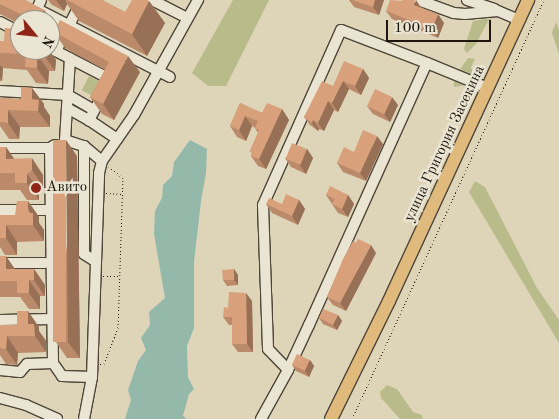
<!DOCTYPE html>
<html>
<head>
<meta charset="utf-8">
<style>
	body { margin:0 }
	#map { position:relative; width:559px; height:419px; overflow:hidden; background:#ded5b9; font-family:"Old Standard TT",serif }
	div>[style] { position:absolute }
	.green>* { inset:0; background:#b9bb8a; transform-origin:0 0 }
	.water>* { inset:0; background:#94b9aa }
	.path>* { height:1px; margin-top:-0.5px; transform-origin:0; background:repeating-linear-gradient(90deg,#1e160e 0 1px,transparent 0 3.5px) }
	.roads { filter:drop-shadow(1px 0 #4e4639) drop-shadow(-1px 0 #4e4639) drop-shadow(0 1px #4e4639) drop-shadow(0 -1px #4e4639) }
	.minor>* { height:10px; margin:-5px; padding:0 5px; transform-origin:5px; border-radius:5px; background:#eae4d2 }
	.major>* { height:12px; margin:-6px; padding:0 6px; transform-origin:6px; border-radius:6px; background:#dfba7c }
	.wall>* { inset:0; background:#ba8a6a }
	.shaded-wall>* { inset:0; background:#977056 }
	.building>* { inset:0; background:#d8a07b; transform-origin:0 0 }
	.dots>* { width:14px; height:14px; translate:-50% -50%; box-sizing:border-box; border:2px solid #eae4d2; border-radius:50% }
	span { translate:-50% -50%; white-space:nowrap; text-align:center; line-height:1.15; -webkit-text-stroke:5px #eae4d2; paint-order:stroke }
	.street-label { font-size:15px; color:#1e160e }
	.poi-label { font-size:15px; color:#1e160e }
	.left { translate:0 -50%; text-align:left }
	.north { position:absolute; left:10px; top:10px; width:50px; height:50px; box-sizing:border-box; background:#eae4d2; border:1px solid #989284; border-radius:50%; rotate:118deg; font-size:14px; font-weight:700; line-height:20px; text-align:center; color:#1e160e }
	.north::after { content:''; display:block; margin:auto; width:18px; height:22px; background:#8f2418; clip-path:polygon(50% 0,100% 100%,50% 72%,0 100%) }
	.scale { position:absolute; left:386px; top:20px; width:105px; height:22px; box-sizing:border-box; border:2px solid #1e160e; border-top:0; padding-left:6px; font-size:15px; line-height:18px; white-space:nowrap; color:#1e160e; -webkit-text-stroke:4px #eae4d2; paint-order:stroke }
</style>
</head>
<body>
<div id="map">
	<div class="green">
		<i style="clip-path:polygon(233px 0,269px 0,226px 86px,208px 86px,192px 73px)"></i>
		<i style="clip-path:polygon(493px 18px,488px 21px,476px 44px,467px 53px,464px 49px,473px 21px)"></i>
		<i style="clip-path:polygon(556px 22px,559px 30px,559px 54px,552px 33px)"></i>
		<i style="clip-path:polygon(468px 58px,475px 59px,471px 67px,475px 80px,466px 85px,454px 87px,454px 78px)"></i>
		<i style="left:89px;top:76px;width:13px;height:16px;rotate:27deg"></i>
		<i style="clip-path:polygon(475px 181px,485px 187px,537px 288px,559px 320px,559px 343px,469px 192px)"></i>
		<i style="clip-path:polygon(387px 385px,397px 389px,413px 412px,422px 415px,423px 419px,400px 419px,381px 398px,380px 392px)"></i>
	</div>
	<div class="water">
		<i style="clip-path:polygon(190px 140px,207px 149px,206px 173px,201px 201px,194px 262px,194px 328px,187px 346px,188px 377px,194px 389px,189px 394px,183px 416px,187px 419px,125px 419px,131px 400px,128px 390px,138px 361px,146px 350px,141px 338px,150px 325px,149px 312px,165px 298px,154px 234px,155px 211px,162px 198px,163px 185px,172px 176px,174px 162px)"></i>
	</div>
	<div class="path">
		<i style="left:106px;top:193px;width:16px;rotate:4deg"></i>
		<i style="left:103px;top:276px;width:16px"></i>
		<i style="left:100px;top:364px;width:4px"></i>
		<i style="left:104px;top:364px;width:39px;rotate:-69deg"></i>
		<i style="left:118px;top:328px;width:150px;rotate:-88.1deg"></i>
		<i style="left:123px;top:178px;width:18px;rotate:-142deg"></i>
		<i style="left:352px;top:419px;width:461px;rotate:-65.4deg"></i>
	</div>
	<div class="roads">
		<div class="minor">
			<i style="left:41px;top:0;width:10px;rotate:114deg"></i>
			<i style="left:37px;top:9px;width:149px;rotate:27.1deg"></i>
			<i style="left:152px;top:0;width:36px;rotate:27deg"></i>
			<i style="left:418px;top:0;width:38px;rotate:20deg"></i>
			<i style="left:454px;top:13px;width:11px;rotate:5deg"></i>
			<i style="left:465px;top:14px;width:33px;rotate:-5deg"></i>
			<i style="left:498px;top:11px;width:23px;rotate:23deg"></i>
			<i style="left:467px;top:0;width:29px;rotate:18deg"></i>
			<i style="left:0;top:22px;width:22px;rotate:27deg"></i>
			<i style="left:50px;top:48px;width:68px;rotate:27.3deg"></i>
			<i style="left:110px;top:79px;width:2px;rotate:117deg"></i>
			<i style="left:56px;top:51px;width:57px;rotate:-63deg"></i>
			<i style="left:427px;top:63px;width:66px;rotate:22.3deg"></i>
			<i style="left:0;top:91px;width:68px;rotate:3.4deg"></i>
			<i style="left:68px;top:95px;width:30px;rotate:30deg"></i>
			<i style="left:103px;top:94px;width:30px;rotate:118deg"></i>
			<i style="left:89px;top:120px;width:34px;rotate:34deg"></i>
			<i style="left:67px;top:108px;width:25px;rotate:29deg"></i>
			<i style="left:65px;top:140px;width:82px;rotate:-86.5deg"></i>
			<i style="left:65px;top:140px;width:20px;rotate:18deg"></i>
			<i style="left:84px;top:146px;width:23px;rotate:40deg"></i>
			<i style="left:84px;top:146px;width:108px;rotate:90deg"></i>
			<i style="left:84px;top:254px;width:13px;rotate:32deg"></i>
			<i style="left:0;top:148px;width:50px"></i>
			<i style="left:50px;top:148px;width:6px;rotate:-31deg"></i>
			<i style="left:50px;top:148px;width:215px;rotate:89.2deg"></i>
			<i style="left:53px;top:363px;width:16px;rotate:55deg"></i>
			<i style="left:62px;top:376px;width:30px;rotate:2deg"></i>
			<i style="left:0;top:210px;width:51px"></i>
			<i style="left:0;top:263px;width:45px"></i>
			<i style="left:0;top:320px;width:52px;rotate:-1.1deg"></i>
			<i style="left:0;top:370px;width:20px;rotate:6deg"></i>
			<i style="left:20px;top:372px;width:11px;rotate:-49deg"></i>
			<i style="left:27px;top:364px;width:26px;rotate:-2deg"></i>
			<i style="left:0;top:398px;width:27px;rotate:15deg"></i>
			<i style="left:26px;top:405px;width:34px;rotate:24deg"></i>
			<i style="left:84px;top:419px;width:43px;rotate:-79.2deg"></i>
			<i style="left:92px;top:377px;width:204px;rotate:-88deg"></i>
			<i style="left:99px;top:173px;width:12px;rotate:-76deg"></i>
			<i style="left:102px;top:161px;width:56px;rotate:-55.2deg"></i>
			<i style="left:134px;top:115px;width:132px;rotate:-60.9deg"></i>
			<i style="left:261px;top:419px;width:56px;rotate:-61.1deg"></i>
			<i style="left:288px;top:370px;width:50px;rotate:-65deg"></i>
			<i style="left:309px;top:325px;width:287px;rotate:-65.8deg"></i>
			<i style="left:427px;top:63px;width:92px;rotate:-159deg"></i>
			<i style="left:341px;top:30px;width:192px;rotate:114deg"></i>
			<i style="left:263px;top:205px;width:144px;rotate:88deg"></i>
			<i style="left:268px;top:349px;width:29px;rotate:46deg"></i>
		</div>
		<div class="major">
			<i style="left:331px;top:419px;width:131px;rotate:-63.8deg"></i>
			<i style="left:389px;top:301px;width:332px;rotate:-65.2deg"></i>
		</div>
	</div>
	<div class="wall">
		<i style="clip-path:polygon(0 0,25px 0,44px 10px,56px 26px,50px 38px,50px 20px,20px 20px,20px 24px,0 14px)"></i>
		<i style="clip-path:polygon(48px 0,102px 0,125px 12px,149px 1px,165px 23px,147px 56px,79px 21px,67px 4px,64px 11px,52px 5px)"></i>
		<i style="clip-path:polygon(349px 0,384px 0,379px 15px,354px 7px)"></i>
		<i style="clip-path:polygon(421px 7px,444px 23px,438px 38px,392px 19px,386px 11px)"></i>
		<i style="clip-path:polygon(17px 29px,20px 34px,20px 50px,49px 50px,56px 60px,55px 71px,49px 71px,48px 84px,36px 83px,27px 70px,3px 68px,2px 81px,0 81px,0 41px,4px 41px)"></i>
		<i style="clip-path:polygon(54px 32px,140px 72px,114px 120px,102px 114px,90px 97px,105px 70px,65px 48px)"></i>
		<i style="clip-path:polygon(363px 69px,369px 78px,361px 95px,349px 89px,338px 112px,334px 110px,324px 131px,319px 129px,318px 131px,310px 125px,304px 117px,333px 86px)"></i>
		<i style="clip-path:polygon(32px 88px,44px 104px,44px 107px,50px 116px,50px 127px,20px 127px,19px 139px,9px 139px,0 126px,0 98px,21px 99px)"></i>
		<i style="clip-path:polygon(240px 103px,262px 113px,282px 109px,289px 120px,266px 169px,258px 166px,251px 156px,252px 153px,250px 151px,258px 133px,255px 128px,252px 126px,246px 141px,237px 137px,230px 126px)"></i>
		<i style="clip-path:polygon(398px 105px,390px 122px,373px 114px,367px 106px)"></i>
		<i style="clip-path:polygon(383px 144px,366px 181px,343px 172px,337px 163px,354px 152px)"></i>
		<i style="clip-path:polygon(0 147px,6px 147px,14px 159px,43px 175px,43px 186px,39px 190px,39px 200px,27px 200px,20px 190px,0 190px)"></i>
		<i style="clip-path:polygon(307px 149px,313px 158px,306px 174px,291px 167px,285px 158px)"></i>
		<i style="clip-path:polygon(77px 156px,80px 358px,67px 358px,56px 342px)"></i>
		<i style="clip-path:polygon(326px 195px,348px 195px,354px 204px,348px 217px,338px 213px)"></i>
		<i style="clip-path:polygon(299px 200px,305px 209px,298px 225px,272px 213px,266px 204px,282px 204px)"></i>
		<i style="clip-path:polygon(28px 201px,39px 217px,39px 223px,44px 230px,44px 241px,17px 242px,17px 255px,5px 255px,0 247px,0 215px,15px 215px)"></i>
		<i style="clip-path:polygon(376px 253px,346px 311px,333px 305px,327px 297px)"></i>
		<i style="clip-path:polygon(0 256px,15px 269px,34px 269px,45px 285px,45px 296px,40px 296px,40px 309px,29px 309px,20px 297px,0 297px)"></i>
		<i style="clip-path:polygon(234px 269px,238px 275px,238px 285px,227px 286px,223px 280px)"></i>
		<i style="clip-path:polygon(252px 301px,253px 352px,238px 352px,232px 344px,232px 325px,229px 325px,223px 317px,228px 308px)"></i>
		<i style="clip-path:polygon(338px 315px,342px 321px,337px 330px,323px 324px,319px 318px)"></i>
		<i style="clip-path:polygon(0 325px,39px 327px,39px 331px,46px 341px,46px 352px,18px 353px,17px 365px,6px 364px,0 355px)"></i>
		<i style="clip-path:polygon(310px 360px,314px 366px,309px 377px,296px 371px,292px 365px)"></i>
	</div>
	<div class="shaded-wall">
		<i style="clip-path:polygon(56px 0,65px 0,67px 4px,64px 11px)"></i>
		<i style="clip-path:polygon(375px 0,384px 0,379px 15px,373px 7px)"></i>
		<i style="clip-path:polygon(416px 0,422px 9px,414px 5px)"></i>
		<i style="clip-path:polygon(149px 1px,165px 23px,147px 56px,132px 34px)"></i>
		<i style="clip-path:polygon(44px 10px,56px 26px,50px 38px,50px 20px,39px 20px)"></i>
		<i style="clip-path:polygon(438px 14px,444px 23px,438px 38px,432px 29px)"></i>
		<i style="clip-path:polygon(17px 29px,20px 34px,20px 48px,16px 42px)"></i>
		<i style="clip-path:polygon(44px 50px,49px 50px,56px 60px,55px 71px,44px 55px)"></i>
		<i style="clip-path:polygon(37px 55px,49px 71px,48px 84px,37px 68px)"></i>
		<i style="clip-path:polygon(128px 56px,140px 72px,114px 120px,103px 104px)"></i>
		<i style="clip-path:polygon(0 65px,3px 68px,2px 81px,0 78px)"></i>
		<i style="clip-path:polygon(363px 69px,369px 78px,361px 95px,355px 86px)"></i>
		<i style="clip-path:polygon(343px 81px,349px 89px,338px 112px,332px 103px)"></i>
		<i style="clip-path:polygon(32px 88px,44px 104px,44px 107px,50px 116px,50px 127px,38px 111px,32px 99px)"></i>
		<i style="clip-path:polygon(392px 97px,398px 105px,390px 122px,384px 114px)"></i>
		<i style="clip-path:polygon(328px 101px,334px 110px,324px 131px,318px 123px)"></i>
		<i style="clip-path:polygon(282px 109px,289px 120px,266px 169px,259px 159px)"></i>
		<i style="clip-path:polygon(8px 110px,20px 127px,19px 139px,8px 123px)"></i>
		<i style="clip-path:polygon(245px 116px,252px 126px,246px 141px,239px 130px)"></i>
		<i style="clip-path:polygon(313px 120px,319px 129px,318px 131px,312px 123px)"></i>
		<i style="clip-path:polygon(377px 136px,383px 144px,366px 181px,360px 173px)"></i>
		<i style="clip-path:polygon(66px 140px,77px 156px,80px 358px,68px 342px)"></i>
		<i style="clip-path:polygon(6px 147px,17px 163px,6px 159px)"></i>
		<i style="clip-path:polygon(307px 149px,313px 158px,306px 174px,300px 165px)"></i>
		<i style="clip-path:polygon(32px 158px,43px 175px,43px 186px,32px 170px)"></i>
		<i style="clip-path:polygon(27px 174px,39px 190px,39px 200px,27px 183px)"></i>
		<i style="clip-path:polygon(348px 195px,354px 204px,348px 217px,342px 209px)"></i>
		<i style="clip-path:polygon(299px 200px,305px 209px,298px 225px,292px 216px)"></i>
		<i style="clip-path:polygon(28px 201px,39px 217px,39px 223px,44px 230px,44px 241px,33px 225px,28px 209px)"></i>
		<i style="clip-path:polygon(6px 225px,17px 242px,17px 255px,6px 238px)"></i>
		<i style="clip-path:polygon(371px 245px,376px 253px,346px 311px,340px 303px)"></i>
		<i style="clip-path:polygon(6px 256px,17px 272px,6px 269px)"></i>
		<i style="clip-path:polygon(34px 269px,45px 285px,45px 296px,34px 280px)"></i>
		<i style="clip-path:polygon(234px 269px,238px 275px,238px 285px,234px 280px)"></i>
		<i style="clip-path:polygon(29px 280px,40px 296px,40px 309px,29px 293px)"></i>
		<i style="clip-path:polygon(246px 293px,252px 301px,253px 352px,247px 344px)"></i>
		<i style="clip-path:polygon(28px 311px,39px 327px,39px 331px,46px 341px,46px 352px,35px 336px,28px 324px)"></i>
		<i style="clip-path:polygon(338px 315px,342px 321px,337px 330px,333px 325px)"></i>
		<i style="clip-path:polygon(7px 336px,18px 353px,17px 365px,6px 349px)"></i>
		<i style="clip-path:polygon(310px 360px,314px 366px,309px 377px,305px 371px)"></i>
	</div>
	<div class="building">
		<i style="clip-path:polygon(0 0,25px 0,44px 10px,39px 20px,32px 20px,0 4px)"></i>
		<i style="clip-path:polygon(67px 0,102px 0,125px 12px,132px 0,147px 0,149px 1px,132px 34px)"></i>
		<i style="clip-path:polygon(352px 0,375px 0,373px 7px)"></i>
		<i style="clip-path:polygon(390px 0,402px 1px,402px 0,415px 0,414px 5px,438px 14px,432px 29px,386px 11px)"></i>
		<i style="clip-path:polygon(60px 20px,128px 56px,103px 104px,90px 97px,109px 62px,54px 32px)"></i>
		<i style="clip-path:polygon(5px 28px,17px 29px,16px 42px,20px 42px,20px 50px,44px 50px,44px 55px,37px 55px,37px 68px,25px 67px,26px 54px,0 53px,0 41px,4px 41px)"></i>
		<i style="clip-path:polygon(344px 61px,363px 69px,355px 86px,343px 81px,332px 103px,328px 101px,318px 123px,313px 120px,312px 123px,304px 117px,322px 81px,333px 86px)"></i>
		<i style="clip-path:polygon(21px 87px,32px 88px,32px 99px,39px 100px,38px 111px,8px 110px,8px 123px,0 122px,0 98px,21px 99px)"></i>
		<i style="left:375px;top:89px;width:19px;height:19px;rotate:25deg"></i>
		<i style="clip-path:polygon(240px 103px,262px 113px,267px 103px,282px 109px,259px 159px,251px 156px,252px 152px,250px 151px,259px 130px,255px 128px,258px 121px,245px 116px,239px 130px,230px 126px)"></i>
		<i style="clip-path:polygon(363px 130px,377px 136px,360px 173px,337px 163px,344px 147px,354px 152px)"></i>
		<i style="left:53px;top:140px;width:13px;height:202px"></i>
		<i style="left:292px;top:143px;width:16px;height:17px;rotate:22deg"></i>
		<i style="clip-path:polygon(0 147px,6px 147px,6px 159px,32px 158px,32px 170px,27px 174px,27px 183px,15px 183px,15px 173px,0 173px)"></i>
		<i style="clip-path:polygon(330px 186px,348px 195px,342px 209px,332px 204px,335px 199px,326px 195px)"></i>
		<i style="clip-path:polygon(286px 194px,299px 200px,292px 216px,266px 204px,269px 198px,282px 204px)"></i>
		<i style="clip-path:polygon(17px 201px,28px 201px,28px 209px,30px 213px,33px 213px,33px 225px,6px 225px,6px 238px,0 238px,0 215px,15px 215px)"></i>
		<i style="clip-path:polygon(358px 239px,371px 245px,340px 303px,327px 297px,343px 259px,353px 241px,356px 243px)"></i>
		<i style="clip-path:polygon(0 256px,6px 256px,6px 269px,34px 269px,34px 280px,29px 280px,29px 293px,17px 293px,17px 281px,0 281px)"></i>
		<i style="clip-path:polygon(234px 269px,234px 280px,223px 280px,222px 270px)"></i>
		<i style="clip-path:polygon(229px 292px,246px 293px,247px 344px,232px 344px,232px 317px,223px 317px,224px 307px,228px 308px)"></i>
		<i style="clip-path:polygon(323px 309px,338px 315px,333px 325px,319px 318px)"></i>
		<i style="clip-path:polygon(17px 311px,28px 311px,28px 324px,34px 324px,35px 336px,7px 336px,6px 349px,0 348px,0 325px,17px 325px)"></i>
		<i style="left:297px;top:354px;width:14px;height:12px;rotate:25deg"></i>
	</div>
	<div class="dots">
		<i style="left:36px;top:188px;background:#8f2418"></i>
	</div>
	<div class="street-label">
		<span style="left:445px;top:144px;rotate:-65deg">улица Григория Засекина</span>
	</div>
	<div class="poi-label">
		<span class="left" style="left:46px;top:188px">Авито</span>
	</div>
	<div class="north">N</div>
	<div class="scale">100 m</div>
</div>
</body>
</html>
